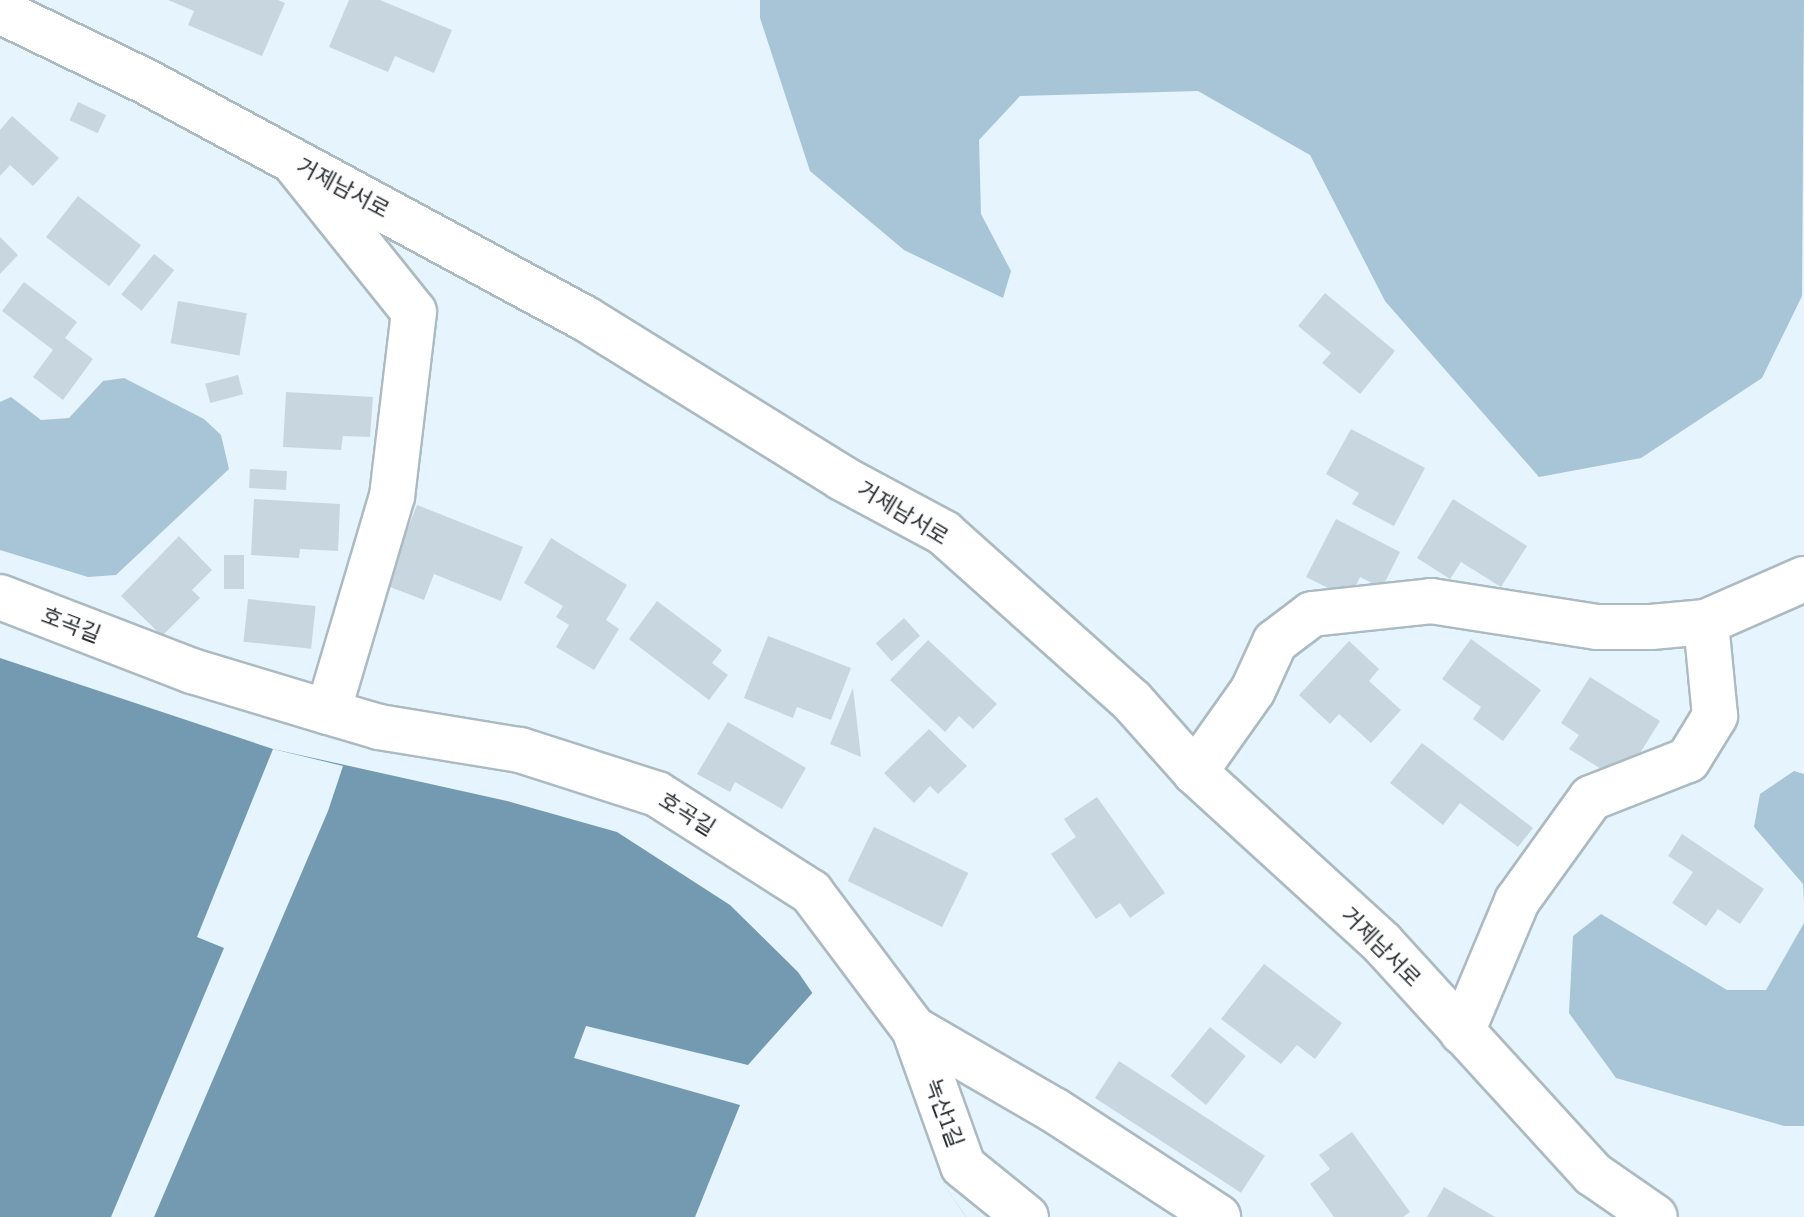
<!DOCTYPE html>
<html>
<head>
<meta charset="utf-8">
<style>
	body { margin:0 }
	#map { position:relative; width:1804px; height:1217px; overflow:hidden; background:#e5f4fd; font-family:"Archivo Narrow","Noto Sans KR",sans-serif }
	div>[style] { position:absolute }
	.green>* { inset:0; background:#a7c5d6 }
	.water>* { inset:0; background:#739ab0 }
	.pier>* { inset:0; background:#e5f4fd }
	.building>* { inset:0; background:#c8d7df; transform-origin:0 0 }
	.roads { filter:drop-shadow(2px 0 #acbac2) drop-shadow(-2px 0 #acbac2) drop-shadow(0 2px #acbac2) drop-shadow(0 -2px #acbac2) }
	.minor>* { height:44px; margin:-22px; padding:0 22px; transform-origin:22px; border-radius:22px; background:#fff }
	.major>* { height:44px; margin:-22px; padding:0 22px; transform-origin:22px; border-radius:22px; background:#fff }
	span { translate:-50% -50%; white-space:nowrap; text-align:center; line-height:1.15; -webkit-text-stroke:8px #fff; paint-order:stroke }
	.street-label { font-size:22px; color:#282e31 }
</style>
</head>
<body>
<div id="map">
	<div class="green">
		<i style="clip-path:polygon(760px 0,1804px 0,1802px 296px,1762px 378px,1641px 458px,1539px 477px,1385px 301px,1310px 155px,1198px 91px,1020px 96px,979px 140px,981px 214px,1011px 271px,1003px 298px,904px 250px,810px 171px,760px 18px)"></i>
		<i style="clip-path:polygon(124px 378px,204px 419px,221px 435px,229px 469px,116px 575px,88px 577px,0 550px,0 402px,11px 397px,41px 420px,69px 418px,103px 381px)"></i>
		<i style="clip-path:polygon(1794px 771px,1804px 774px,1804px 902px,1803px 884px,1754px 827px,1760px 794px)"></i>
		<i style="clip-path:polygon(1601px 914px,1727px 990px,1766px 990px,1804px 923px,1804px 1126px,1784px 1126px,1616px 1078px,1569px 1013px,1573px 936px)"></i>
	</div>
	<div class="water">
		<i style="clip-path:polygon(0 658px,273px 749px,507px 801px,617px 832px,730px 905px,798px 972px,966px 1217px,0 1217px)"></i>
	</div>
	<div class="pier">
		<i style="clip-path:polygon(273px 749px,343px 766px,328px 811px,154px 1217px,111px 1217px,224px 948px,197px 937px)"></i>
		<i style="clip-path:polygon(814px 991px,966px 1217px,695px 1217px,740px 1105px,574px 1058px,586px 1026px,748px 1065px)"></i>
	</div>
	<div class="building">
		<i style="clip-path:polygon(168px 0,278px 0,285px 3px,262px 56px,188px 25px,194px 11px)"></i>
		<i style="clip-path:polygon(349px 0,380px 0,452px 30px,434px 73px,395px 56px,388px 72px,329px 47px)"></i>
		<i style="left:78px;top:102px;width:31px;height:20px;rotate:25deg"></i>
		<i style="clip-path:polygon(12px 116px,59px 158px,33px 186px,10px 165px,0 176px,0 130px)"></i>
		<i style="left:78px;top:196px;width:80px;height:52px;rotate:38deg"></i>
		<i style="clip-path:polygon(0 237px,18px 255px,0 274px)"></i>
		<i style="left:154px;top:254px;width:26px;height:52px;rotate:39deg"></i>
		<i style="clip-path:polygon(24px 282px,77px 322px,65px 338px,93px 359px,63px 400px,33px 377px,53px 350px,2px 311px)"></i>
		<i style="clip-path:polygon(1325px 293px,1395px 351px,1360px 394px,1322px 363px,1331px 353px,1298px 326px)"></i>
		<i style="left:178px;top:301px;width:70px;height:43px;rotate:10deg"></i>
		<i style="left:238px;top:375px;width:20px;height:34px;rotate:75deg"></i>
		<i style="clip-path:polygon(286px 392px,373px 397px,370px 437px,343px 436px,341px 450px,283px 447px)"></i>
		<i style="clip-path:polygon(1351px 429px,1425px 468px,1394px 526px,1352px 504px,1359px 493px,1326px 474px)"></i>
		<i style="left:250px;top:469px;width:37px;height:19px;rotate:3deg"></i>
		<i style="clip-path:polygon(254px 499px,340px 504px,338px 551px,300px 549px,299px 558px,251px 555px)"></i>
		<i style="clip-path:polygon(1453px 499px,1527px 546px,1501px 587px,1461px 562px,1450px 579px,1417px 558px)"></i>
		<i style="clip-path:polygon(417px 505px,523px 547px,501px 601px,434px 574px,424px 600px,385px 585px)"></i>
		<i style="clip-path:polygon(1336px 519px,1400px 552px,1382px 588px,1360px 577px,1350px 599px,1306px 577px)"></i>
		<i style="clip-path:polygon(179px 536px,212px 570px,192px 590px,200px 598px,162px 636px,121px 596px)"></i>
		<i style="clip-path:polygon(551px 538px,627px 585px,606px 620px,619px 629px,594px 670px,556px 647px,569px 625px,556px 617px,563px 606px,524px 583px)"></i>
		<i style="left:224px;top:555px;width:20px;height:34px"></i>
		<i style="left:248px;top:599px;width:68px;height:43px;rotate:6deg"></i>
		<i style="clip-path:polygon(657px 601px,722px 650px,712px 663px,728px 675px,709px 700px,629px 639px)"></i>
		<i style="left:904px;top:618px;width:24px;height:38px;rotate:48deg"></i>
		<i style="clip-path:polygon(768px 636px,851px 668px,831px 720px,797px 707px,793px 718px,744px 698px)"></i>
		<i style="clip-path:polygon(1471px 639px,1541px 690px,1503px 741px,1473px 719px,1481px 707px,1442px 679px)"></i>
		<i style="clip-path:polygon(928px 640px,997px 704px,973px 729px,959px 716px,945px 732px,890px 680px)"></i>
		<i style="clip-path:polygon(1349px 641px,1379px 669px,1369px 681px,1401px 710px,1371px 743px,1339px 714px,1330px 724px,1299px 695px)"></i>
		<i style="clip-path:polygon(1590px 677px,1660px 721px,1622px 782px,1569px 749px,1579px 735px,1561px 723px)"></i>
		<i style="clip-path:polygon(853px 688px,861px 757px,830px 744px)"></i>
		<i style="clip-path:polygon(728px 722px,806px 768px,782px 809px,735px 782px,730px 792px,697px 774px)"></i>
		<i style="clip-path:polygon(929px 729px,967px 766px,938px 794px,930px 786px,914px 803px,884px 773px)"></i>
		<i style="clip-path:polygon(1422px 743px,1533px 828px,1518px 847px,1460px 803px,1443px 825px,1390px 783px)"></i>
		<i style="clip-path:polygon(1097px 797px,1165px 893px,1130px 918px,1120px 903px,1096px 919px,1051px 854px,1076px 837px,1064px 819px)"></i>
		<i style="left:874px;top:827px;width:105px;height:60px;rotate:26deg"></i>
		<i style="clip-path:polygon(1682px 834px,1764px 889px,1740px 924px,1718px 909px,1706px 926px,1672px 903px,1693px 872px,1668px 856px)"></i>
		<i style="clip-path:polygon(1264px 964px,1342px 1023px,1315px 1059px,1297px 1045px,1281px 1064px,1221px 1019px)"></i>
		<i style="left:1210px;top:1027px;width:46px;height:63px;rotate:39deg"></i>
		<i style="left:1119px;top:1061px;width:174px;height:44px;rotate:33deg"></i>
		<i style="clip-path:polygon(1352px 1132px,1410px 1212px,1403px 1217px,1334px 1217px,1310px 1184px,1330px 1169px,1319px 1155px)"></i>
		<i style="clip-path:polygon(1444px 1187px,1495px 1217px,1427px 1217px)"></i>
	</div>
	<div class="roads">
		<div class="minor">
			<i style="left:293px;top:161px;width:193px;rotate:51.3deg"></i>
			<i style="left:414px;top:312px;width:185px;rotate:96.8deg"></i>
			<i style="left:392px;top:496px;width:225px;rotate:106.5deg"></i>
			<i style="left:0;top:597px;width:206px;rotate:21.1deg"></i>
			<i style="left:192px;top:671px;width:142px;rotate:16.8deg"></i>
			<i style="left:328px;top:712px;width:53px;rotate:16.4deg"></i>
			<i style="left:379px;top:727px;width:143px;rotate:9.3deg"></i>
			<i style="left:520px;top:750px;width:144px;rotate:17.8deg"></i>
			<i style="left:657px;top:794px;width:183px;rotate:32.5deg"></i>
			<i style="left:811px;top:892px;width:171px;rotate:53.1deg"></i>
			<i style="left:914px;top:1029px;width:162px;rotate:30.1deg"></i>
			<i style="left:1054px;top:1110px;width:196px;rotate:33.1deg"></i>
			<i style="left:1195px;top:772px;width:100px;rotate:-54.7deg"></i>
			<i style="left:1253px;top:690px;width:53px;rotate:-65.4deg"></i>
			<i style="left:1275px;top:642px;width:46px;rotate:-37.1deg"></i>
			<i style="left:1312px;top:614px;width:120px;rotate:-6.2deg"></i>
			<i style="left:1431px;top:601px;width:168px;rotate:8.9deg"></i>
			<i style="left:1597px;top:627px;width:54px"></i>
			<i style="left:1651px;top:627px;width:55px;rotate:-5.2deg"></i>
			<i style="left:1706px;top:622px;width:107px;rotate:-23.7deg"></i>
			<i style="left:914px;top:1029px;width:145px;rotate:70.3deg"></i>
			<i style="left:963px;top:1166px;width:81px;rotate:39deg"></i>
			<i style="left:1462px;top:1032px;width:142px;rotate:-67.2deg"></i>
			<i style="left:1517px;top:901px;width:127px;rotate:-54.3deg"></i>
			<i style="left:1591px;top:798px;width:104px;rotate:-21.4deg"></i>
			<i style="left:1688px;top:760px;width:52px;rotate:-58.5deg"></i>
			<i style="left:1715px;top:716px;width:94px;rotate:-95.5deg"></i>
		</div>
		<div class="major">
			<i style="left:0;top:11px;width:161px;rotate:25.8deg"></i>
			<i style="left:145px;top:81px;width:501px;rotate:28.35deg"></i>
			<i style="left:586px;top:319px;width:301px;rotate:31.8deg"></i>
			<i style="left:842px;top:478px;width:116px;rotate:28.3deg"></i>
			<i style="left:944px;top:533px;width:252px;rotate:41.8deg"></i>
			<i style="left:1132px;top:701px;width:95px;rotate:48.4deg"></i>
			<i style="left:1195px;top:772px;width:253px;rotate:42.4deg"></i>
			<i style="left:1382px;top:943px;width:313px;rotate:47.6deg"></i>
			<i style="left:1593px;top:1174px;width:75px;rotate:34.7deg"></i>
		</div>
	</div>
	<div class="street-label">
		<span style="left:343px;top:188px;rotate:28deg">거제남서로</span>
		<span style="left:903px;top:513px;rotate:31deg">거제남서로</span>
		<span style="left:71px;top:625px;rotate:21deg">호곡길</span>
		<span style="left:687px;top:814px;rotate:32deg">호곡길</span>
		<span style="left:1381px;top:947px;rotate:45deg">거제남서로</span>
		<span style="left:944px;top:1113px;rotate:70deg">녹산1길</span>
	</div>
</div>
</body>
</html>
